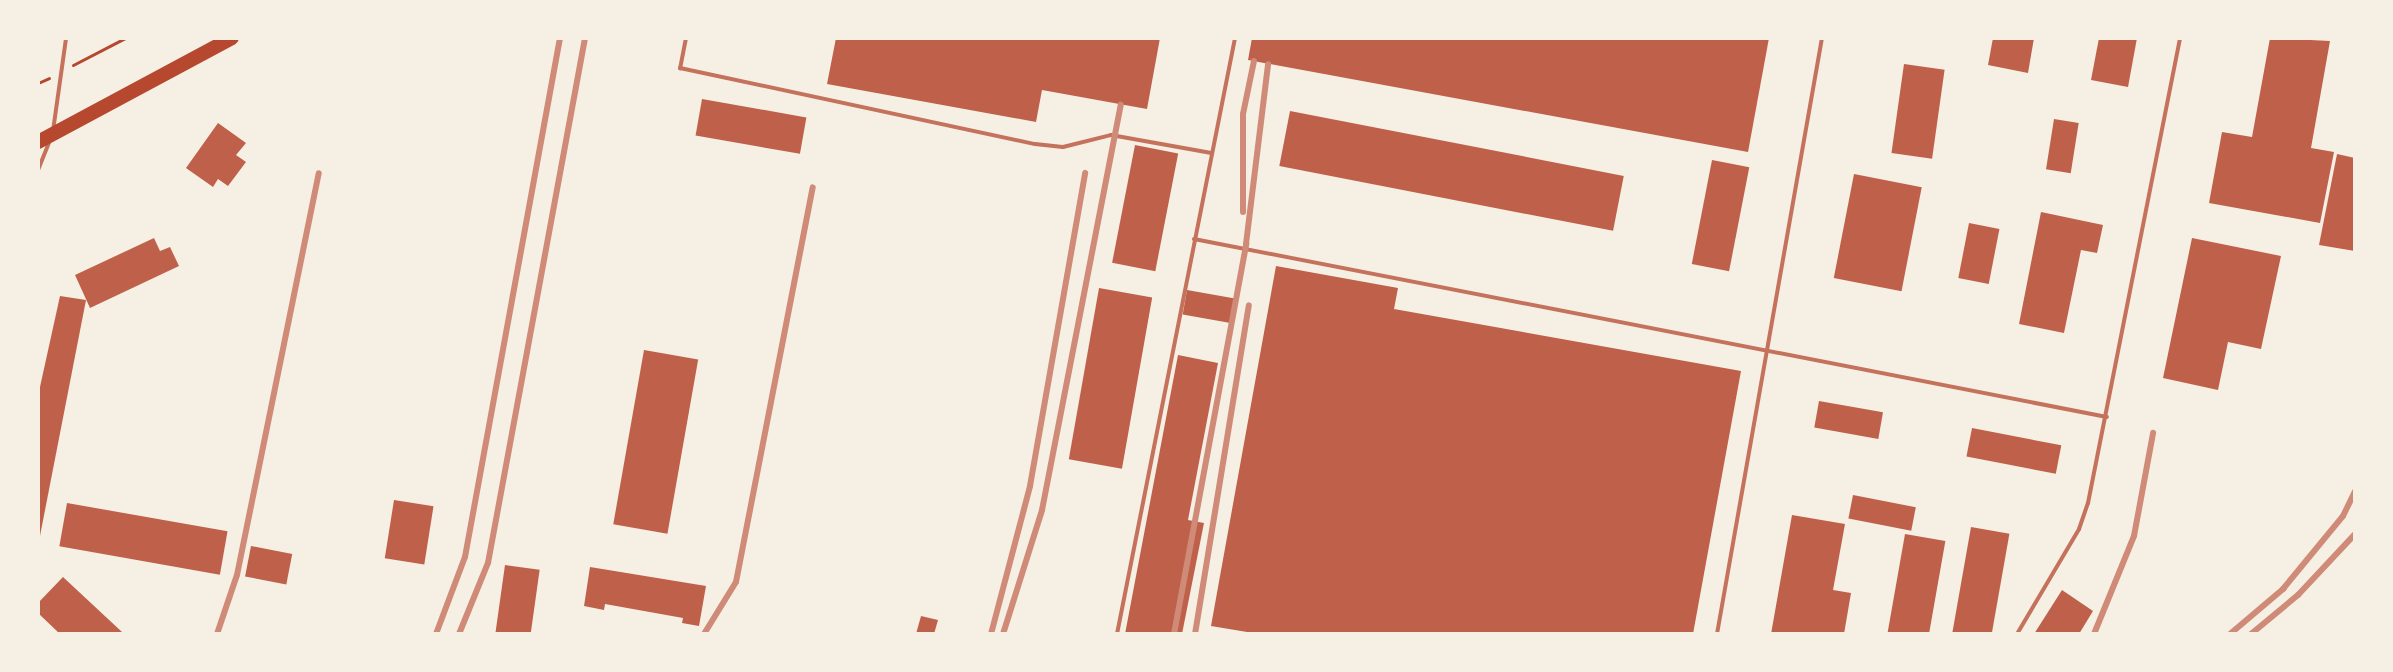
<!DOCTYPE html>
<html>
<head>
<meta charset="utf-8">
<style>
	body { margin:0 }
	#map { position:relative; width:2393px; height:672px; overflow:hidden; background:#f6efe4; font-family:Manrope,sans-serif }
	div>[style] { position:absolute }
	.building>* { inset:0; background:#bf614a; transform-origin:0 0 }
	.path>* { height:3px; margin:-1.5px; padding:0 1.5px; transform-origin:1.5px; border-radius:1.5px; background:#b5482f }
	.service>* { height:4px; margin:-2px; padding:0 2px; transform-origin:2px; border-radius:2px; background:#c5725c }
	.primary>* { height:14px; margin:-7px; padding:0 7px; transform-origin:7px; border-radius:7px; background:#b5482f }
	.rail>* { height:6px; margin:-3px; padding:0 3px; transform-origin:3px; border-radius:3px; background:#cf8b77 }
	span { translate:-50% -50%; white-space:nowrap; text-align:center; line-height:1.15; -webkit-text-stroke:6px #f6efe4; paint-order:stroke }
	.frame { position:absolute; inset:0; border:40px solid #f6efe4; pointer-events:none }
</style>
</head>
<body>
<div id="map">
	<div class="building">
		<i style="clip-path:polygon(836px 38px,1160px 38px,1147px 109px,1042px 90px,1036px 122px,827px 84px)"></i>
		<i style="clip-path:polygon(1252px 38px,1769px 38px,1748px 152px,1248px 60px)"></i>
		<i style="clip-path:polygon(1993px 38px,2034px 38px,2028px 73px,1988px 65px)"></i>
		<i style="clip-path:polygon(2099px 38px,2137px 38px,2128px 87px,2091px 80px)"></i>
		<i style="clip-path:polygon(2270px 38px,2330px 41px,2311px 148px,2334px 152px,2320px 223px,2209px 203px,2222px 132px,2252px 137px)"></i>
		<i style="left:1904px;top:64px;width:41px;height:90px;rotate:8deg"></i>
		<i style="left:702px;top:99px;width:106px;height:37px;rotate:10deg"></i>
		<i style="left:1290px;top:111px;width:340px;height:56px;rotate:11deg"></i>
		<i style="left:2054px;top:119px;width:25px;height:51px;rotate:9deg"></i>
		<i style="clip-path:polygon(218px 123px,246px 143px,236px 155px,246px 162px,228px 186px,218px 179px,213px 187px,186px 168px)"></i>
		<i style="left:1135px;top:145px;width:44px;height:120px;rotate:11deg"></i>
		<i style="clip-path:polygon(2337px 154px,2355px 158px,2355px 251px,2319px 245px)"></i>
		<i style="left:1712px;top:160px;width:38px;height:106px;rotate:11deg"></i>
		<i style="left:1854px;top:174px;width:69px;height:106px;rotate:11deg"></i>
		<i style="clip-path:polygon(2041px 212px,2103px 225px,2097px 253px,2081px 250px,2064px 333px,2019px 324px)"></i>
		<i style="left:1969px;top:223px;width:31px;height:56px;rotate:11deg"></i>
		<i style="clip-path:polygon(154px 238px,160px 251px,170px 247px,179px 266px,90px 308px,75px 275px)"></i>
		<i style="clip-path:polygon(2192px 238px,2281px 256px,2261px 349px,2228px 342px,2218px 390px,2163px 378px)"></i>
		<i style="clip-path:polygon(1276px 266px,1398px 288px,1394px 309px,1741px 371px,1693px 634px,1259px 634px,1211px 626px)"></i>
		<i style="left:1099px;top:288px;width:54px;height:174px;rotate:10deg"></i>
		<i style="left:1187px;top:290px;width:50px;height:25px;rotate:10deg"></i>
		<i style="clip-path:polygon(60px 296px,86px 300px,39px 541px,38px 396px)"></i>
		<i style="left:644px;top:350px;width:55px;height:177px;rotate:10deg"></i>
		<i style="clip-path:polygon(1178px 355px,1218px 363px,1188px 520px,1204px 523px,1182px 634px,1125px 634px)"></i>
		<i style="left:1819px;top:401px;width:65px;height:27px;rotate:10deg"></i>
		<i style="left:1972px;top:428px;width:91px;height:29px;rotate:11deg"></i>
		<i style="left:1853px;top:495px;width:64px;height:24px;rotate:11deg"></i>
		<i style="left:394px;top:500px;width:40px;height:59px;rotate:9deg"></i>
		<i style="left:67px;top:503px;width:163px;height:44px;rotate:10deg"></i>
		<i style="clip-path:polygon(1792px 515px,1845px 524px,1833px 590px,1851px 593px,1844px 634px,1771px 634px)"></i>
		<i style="left:1971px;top:527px;width:39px;height:109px;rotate:10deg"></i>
		<i style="left:1905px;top:534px;width:41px;height:102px;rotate:10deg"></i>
		<i style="left:251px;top:546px;width:42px;height:31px;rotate:11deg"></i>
		<i style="left:505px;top:565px;width:35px;height:70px;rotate:8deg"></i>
		<i style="clip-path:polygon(590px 567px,706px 586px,699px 626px,682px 623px,683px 618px,605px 604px,604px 610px,584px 606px)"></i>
		<i style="clip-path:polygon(63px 577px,122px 632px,121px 634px,60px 634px,38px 613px,38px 603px)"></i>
		<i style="clip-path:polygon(2062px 590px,2093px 611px,2079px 634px,2034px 634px)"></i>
		<i style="clip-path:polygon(921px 616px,938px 620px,934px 634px,916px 634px)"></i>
	</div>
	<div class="path">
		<i style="left:73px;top:65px;width:59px;rotate:-27.4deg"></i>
		<i style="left:38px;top:83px;width:12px;rotate:-24deg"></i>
	</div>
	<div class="service">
		<i style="left:686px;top:38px;width:31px;rotate:101deg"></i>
		<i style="left:680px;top:68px;width:363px;rotate:12.1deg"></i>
		<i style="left:1035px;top:144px;width:28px;rotate:6deg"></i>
		<i style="left:1063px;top:147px;width:49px;rotate:-14deg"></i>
		<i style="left:1111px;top:135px;width:102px;rotate:10.2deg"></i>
		<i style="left:53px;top:131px;width:94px;rotate:-82deg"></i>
		<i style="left:38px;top:170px;width:29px;rotate:-68deg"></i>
		<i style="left:1194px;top:239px;width:930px;rotate:11.03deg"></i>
		<i style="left:1117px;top:634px;width:608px;rotate:-78.8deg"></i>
		<i style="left:1717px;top:634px;width:605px;rotate:-80.01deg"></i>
		<i style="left:2017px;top:634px;width:122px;rotate:-59.4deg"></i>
		<i style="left:2079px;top:529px;width:28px;rotate:-71deg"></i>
		<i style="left:2088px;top:503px;width:474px;rotate:-78.8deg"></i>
	</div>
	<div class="primary">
		<i style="left:38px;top:142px;width:220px;rotate:-28.2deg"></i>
	</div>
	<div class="rail">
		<i style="left:1243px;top:212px;width:98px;rotate:-90deg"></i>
		<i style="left:1243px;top:114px;width:54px;rotate:-78.3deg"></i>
		<i style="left:217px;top:634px;width:62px;rotate:-71.3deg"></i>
		<i style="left:237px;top:575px;width:410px;rotate:-78.5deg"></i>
		<i style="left:436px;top:634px;width:82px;rotate:-69.4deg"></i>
		<i style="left:465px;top:557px;width:528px;rotate:-79.63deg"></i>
		<i style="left:459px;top:634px;width:77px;rotate:-67.8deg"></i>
		<i style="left:488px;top:563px;width:534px;rotate:-79.53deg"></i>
		<i style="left:704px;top:634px;width:61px;rotate:-58.4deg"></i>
		<i style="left:736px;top:582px;width:402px;rotate:-79deg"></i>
		<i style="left:991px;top:634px;width:153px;rotate:-75.2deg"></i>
		<i style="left:1030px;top:486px;width:318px;rotate:-80deg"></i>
		<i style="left:1003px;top:634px;width:130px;rotate:-72.5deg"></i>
		<i style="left:1042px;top:510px;width:413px;rotate:-79deg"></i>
		<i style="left:1174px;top:634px;width:397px;rotate:-79.5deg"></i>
		<i style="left:1246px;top:244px;width:181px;rotate:-83deg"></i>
		<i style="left:1195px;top:634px;width:333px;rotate:-80.7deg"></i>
		<i style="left:2094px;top:634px;width:106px;rotate:-67.8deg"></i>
		<i style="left:2134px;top:536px;width:105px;rotate:-79.5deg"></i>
		<i style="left:2230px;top:634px;width:70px;rotate:-40.3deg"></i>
		<i style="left:2283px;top:589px;width:94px;rotate:-50.6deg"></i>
		<i style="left:2343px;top:516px;width:28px;rotate:-64deg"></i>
		<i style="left:2251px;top:634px;width:61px;rotate:-39.7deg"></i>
		<i style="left:2298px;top:595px;width:83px;rotate:-46.9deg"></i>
	</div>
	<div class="frame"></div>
</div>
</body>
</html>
